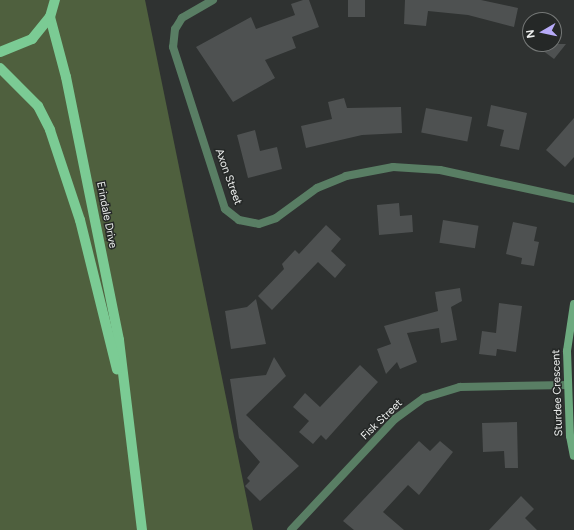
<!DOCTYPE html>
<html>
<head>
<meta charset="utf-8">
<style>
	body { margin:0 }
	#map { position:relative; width:574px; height:530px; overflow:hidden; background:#2f3231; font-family:Figtree,sans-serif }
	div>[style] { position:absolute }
	.green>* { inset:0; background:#4f603e }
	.building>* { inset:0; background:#4e5151; transform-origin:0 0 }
	.street>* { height:8px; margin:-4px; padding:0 4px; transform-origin:4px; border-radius:4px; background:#597e64 }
	.secondary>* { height:8px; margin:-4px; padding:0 4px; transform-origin:4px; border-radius:4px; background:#6daa7f }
	.primary>* { height:10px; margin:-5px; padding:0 5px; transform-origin:5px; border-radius:5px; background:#7bcb94 }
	span { translate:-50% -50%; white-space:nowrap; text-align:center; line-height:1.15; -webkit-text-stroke:3px #252827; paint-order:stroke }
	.street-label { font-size:11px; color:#edefee }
	.north { position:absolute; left:522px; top:12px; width:40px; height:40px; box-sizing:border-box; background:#252827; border:1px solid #757877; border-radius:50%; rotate:261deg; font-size:11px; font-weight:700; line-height:16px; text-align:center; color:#edefee }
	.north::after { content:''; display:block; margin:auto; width:14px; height:18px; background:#b7abf8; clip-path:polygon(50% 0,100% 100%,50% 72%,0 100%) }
</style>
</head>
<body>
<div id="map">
	<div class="green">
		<i style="clip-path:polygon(0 0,145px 0,253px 530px,0 530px)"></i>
	</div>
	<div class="building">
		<i style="clip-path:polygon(303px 0,309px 0,319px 27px,292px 37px,296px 48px,265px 60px,275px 78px,233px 102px,196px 47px,251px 17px,256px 29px,295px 15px,291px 4px)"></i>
		<i style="left:348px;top:0;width:17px;height:17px"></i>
		<i style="clip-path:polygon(405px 0,481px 0,518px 8px,514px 27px,468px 15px,428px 11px,426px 26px,404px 24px)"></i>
		<i style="clip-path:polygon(534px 44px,566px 44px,554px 59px)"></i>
		<i style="clip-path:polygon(344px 98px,347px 108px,401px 107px,402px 133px,362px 135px,306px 148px,301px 126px,332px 119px,328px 102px)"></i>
		<i style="clip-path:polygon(491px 105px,527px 113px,519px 150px,500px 146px,504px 130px,487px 126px)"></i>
		<i style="left:426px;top:108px;width:47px;height:25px;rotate:11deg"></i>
		<i style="clip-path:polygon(574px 118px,574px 157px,565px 167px,546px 150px)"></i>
		<i style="clip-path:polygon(255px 130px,260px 151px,277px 147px,282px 169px,248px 178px,237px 135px)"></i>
		<i style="clip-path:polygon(399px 203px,400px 216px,412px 215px,413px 232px,379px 235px,377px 205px)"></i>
		<i style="left:443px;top:220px;width:36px;height:23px;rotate:9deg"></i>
		<i style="clip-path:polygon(513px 222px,537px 227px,534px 241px,539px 242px,534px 266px,521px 264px,522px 258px,506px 254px)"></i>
		<i style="clip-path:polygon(326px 225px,341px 239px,331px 251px,346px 265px,335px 278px,318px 262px,272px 310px,258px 296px,284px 269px,282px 264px,295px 250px,299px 254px)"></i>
		<i style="clip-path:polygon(460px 288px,462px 301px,451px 307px,457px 340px,441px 343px,439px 328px,407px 333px,417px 362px,400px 369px,397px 362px,386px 374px,377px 349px,391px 344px,384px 326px,438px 311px,435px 292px)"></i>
		<i style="clip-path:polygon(256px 299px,266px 344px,231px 349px,225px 311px,247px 307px)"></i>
		<i style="clip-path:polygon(499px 303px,522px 306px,516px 352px,497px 349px,496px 356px,479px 354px,482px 331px,496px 333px)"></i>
		<i style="clip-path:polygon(274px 357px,286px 376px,246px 415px,299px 466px,260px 501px,245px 486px,250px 481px,247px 478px,260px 462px,239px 438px,230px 379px,266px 375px)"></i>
		<i style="clip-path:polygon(360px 365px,378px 382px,326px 440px,321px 435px,313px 444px,299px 432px,309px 421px,293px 407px,305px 393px,320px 407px)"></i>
		<i style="clip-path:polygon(517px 422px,518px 468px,505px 468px,504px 451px,483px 452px,482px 423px)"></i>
		<i style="clip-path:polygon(419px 441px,430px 451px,440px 441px,453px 452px,419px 495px,408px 485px,383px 512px,404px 530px,354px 530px,343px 521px)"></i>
		<i style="clip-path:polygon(521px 496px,534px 509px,525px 518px,537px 530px,489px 530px)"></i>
	</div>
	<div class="street">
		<i style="left:213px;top:0;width:36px;rotate:150deg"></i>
		<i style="left:182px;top:18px;width:13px;rotate:122deg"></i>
		<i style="left:175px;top:29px;width:18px;rotate:96deg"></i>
		<i style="left:173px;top:47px;width:170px;rotate:72.2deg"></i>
		<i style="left:225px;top:209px;width:18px;rotate:38deg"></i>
		<i style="left:239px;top:220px;width:20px;rotate:11deg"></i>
		<i style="left:259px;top:224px;width:18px;rotate:-19deg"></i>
		<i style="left:276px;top:218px;width:51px;rotate:-36.2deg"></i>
		<i style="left:317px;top:188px;width:31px;rotate:-22deg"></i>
		<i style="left:346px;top:176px;width:48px;rotate:-10.8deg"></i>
		<i style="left:393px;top:167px;width:47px;rotate:3.7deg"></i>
		<i style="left:440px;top:170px;width:137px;rotate:12.2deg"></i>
		<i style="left:291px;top:530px;width:152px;rotate:-46.9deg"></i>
		<i style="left:395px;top:419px;width:36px;rotate:-36deg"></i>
		<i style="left:424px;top:398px;width:38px;rotate:-17deg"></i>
		<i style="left:460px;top:387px;width:107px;rotate:-1.1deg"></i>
	</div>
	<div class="secondary">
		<i style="left:574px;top:304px;width:48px;rotate:98.5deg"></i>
		<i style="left:567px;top:351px;width:85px;rotate:88deg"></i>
		<i style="left:570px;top:436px;width:20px;rotate:79deg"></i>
	</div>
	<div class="primary">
		<i style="left:50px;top:17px;width:62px;rotate:75.1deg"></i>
		<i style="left:66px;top:77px;width:268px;rotate:78.6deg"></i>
		<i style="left:119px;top:340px;width:191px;rotate:83.1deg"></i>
		<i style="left:0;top:52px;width:35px;rotate:-22deg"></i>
		<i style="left:32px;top:39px;width:28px;rotate:-51deg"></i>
		<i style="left:50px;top:17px;width:18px;rotate:-74deg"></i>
		<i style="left:0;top:68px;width:54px;rotate:45deg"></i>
		<i style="left:38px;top:106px;width:27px;rotate:63deg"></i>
		<i style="left:50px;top:130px;width:95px;rotate:71.6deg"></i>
		<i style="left:80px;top:220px;width:154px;rotate:76.1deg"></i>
	</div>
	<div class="street-label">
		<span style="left:228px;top:177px;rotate:70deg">Axon Street</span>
		<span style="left:106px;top:215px;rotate:79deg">Erindale Drive</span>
		<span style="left:558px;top:393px;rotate:-92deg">Sturdee Crescent</span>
		<span style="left:382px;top:420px;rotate:-44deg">Fisk Street</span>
	</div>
	<div class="north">N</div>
</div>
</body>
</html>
